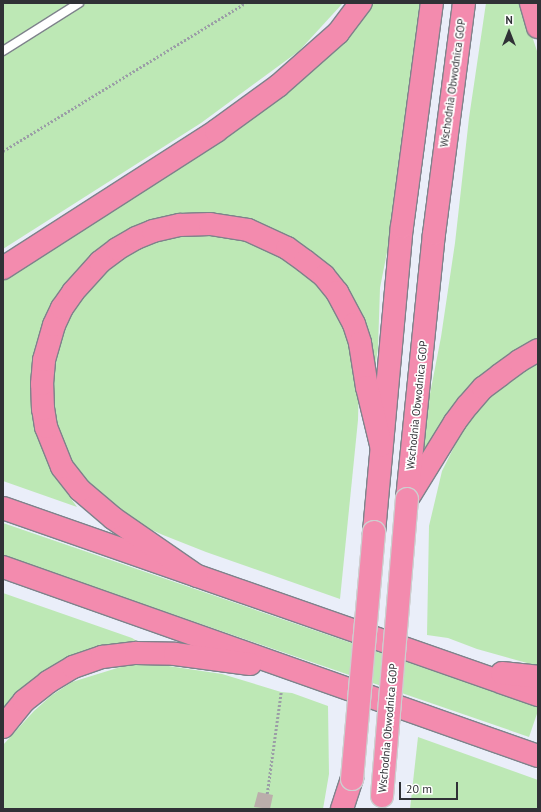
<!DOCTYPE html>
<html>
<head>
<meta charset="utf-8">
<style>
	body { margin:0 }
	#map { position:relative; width:541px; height:812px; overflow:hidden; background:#eaeef9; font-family:"PT Sans",sans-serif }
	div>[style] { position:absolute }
	.green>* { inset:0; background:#bde8b5; transform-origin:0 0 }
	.building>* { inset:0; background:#bbaeab }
	.path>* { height:2.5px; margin-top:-1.25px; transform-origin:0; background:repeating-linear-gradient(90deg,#9b9ea6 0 2px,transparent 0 4px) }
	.roads { filter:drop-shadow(1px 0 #7e828b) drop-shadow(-1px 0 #7e828b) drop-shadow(0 1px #7e828b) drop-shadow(0 -1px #7e828b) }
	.service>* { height:8px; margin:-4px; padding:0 4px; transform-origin:4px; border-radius:4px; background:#fff }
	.motorway>* { height:22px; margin:-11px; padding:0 11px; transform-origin:11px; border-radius:11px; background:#f38bae }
	.bridges { filter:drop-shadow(1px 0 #cdcecf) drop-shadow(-1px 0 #cdcecf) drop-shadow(0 1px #cdcecf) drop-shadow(0 -1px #cdcecf) }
	.motorway-bridge>* { height:22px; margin:-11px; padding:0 11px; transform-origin:11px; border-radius:11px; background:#f38bae }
	span { translate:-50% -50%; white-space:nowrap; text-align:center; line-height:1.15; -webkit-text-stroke:3.5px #fff; paint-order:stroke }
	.street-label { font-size:11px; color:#303136 }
	.frame { position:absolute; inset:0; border:4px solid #303136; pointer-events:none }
	.north { position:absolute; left:489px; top:12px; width:40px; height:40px; -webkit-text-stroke:3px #fff; paint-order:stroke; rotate:0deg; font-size:11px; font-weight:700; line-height:16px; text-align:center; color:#303136 }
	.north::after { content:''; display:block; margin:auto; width:14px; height:18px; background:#303136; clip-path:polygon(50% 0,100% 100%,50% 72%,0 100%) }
	.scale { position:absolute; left:399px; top:782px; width:59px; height:18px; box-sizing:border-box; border:2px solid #303136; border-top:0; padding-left:5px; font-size:12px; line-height:14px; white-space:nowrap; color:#303136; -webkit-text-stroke:3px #fff; paint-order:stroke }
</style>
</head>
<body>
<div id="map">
	<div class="green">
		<i style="clip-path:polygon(3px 3px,343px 3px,299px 51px,201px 123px,3px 249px)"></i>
		<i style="clip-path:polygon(370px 3px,424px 3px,400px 186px,380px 288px,378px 348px,374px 375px,349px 297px,325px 262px,307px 250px,203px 216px,81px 269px,59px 292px,44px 319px,35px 347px,32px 374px,40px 436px,47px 459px,62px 486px,77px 507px,3px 481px,3px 276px,134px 193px)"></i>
		<i style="clip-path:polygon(486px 3px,521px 3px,538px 54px,538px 342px,532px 344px,419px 481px,423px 430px,441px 337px,455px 243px,469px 118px)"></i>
		<i style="clip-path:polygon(184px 232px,244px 235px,321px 279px,345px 321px,359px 382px,358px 420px,340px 599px,206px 552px,163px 535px,121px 516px,68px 463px,47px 409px,58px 323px,124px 251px)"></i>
		<i style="clip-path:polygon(538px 363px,538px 666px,477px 649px,448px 638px,427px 635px,429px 526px,442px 471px,463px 429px,487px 400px,516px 377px)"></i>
		<i style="left:3px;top:523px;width:567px;height:31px;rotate:19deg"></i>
		<i style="clip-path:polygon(3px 593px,132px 638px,137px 641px,38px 676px,3px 708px)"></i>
		<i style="clip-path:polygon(155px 664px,222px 674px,281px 692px,292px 693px,328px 706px,329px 774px,323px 809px,3px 809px,3px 745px,34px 711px,52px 695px,72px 682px,127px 665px)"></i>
		<i style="clip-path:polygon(418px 737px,538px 780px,538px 809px,410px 809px)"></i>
	</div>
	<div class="building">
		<i style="clip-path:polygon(258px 792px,273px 795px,270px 809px,254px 807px)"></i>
	</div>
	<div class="path">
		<i style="left:3px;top:151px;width:284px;rotate:-31.4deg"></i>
		<i style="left:267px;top:794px;width:103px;rotate:-82.2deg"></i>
	</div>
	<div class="roads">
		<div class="service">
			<i style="left:3px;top:51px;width:90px;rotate:-32.3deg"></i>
		</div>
		<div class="motorway">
			<i style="left:531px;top:3px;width:25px;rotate:74deg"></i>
			<i style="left:3px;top:268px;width:253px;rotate:-32.7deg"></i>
			<i style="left:216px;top:131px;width:77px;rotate:-36deg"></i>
			<i style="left:278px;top:86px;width:80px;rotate:-41.5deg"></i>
			<i style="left:338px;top:33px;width:38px;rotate:-53deg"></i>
			<i style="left:410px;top:495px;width:86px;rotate:-58.3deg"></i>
			<i style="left:455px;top:422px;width:21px;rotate:-53deg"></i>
			<i style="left:468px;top:405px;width:23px;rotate:-49deg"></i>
			<i style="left:483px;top:388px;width:21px;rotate:-37deg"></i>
			<i style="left:500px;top:375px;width:24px;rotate:-36deg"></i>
			<i style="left:519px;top:361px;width:22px;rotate:-30deg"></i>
			<i style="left:407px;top:499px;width:266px;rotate:-84.2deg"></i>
			<i style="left:434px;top:234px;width:233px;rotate:-82.6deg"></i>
			<i style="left:3px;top:508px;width:567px;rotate:19.27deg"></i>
			<i style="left:374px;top:532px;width:306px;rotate:-84.8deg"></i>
			<i style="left:402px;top:227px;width:226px;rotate:-82.4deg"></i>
			<i style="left:3px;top:567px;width:567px;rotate:19.46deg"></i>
			<i style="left:197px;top:576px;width:102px;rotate:-145.4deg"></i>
			<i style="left:113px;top:518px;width:43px;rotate:-139.7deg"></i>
			<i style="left:80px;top:490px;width:29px;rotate:-128deg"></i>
			<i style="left:62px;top:467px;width:43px;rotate:-111.8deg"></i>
			<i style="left:46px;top:427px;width:18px;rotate:-99deg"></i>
			<i style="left:43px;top:409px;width:25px;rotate:-92deg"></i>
			<i style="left:42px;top:384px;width:24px;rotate:-85deg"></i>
			<i style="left:44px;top:360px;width:36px;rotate:-74deg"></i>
			<i style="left:54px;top:325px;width:19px;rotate:-65deg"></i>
			<i style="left:62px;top:308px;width:19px;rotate:-55deg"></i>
			<i style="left:73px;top:292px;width:40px;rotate:-48deg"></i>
			<i style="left:100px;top:262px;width:21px;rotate:-37deg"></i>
			<i style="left:117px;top:249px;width:22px;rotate:-30deg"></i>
			<i style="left:136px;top:238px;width:18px;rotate:-22deg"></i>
			<i style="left:153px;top:231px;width:28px;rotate:-13deg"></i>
			<i style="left:180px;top:225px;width:30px;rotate:-2deg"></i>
			<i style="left:210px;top:224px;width:38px;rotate:9deg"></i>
			<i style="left:248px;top:230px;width:43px;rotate:24.8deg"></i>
			<i style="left:287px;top:248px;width:22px;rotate:36deg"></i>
			<i style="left:305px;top:261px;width:24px;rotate:38deg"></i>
			<i style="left:324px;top:276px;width:21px;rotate:51deg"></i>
			<i style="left:337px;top:292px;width:36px;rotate:62deg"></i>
			<i style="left:354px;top:324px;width:20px;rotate:72deg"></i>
			<i style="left:360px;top:343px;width:45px;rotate:81deg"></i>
			<i style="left:367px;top:387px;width:60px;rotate:76.4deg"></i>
			<i style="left:502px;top:673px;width:36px;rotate:6deg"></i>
			<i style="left:3px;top:727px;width:33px;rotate:-51deg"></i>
			<i style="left:24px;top:701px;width:31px;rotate:-38deg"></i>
			<i style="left:48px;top:682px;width:29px;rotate:-31deg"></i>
			<i style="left:73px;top:667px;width:31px;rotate:-19deg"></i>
			<i style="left:102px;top:657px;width:34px;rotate:-7deg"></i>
			<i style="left:136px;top:653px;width:39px;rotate:1deg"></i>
			<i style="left:175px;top:654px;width:76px;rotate:7.6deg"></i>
			<i style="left:342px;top:809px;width:32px;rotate:-72deg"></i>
		</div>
	</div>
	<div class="bridges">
		<div class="motorway-bridge">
			<i style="left:352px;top:779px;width:248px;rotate:-84.9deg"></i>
			<i style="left:382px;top:796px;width:298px;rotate:-85.2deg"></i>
		</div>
	</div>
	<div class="street-label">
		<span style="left:453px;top:83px;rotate:-82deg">Wschodnia Obwodnica GOP</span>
		<span style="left:417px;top:405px;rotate:-84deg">Wschodnia Obwodnica GOP</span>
		<span style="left:388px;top:728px;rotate:-85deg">Wschodnia Obwodnica GOP</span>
	</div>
	<div class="frame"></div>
	<div class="north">N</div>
	<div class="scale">20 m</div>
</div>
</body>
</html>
